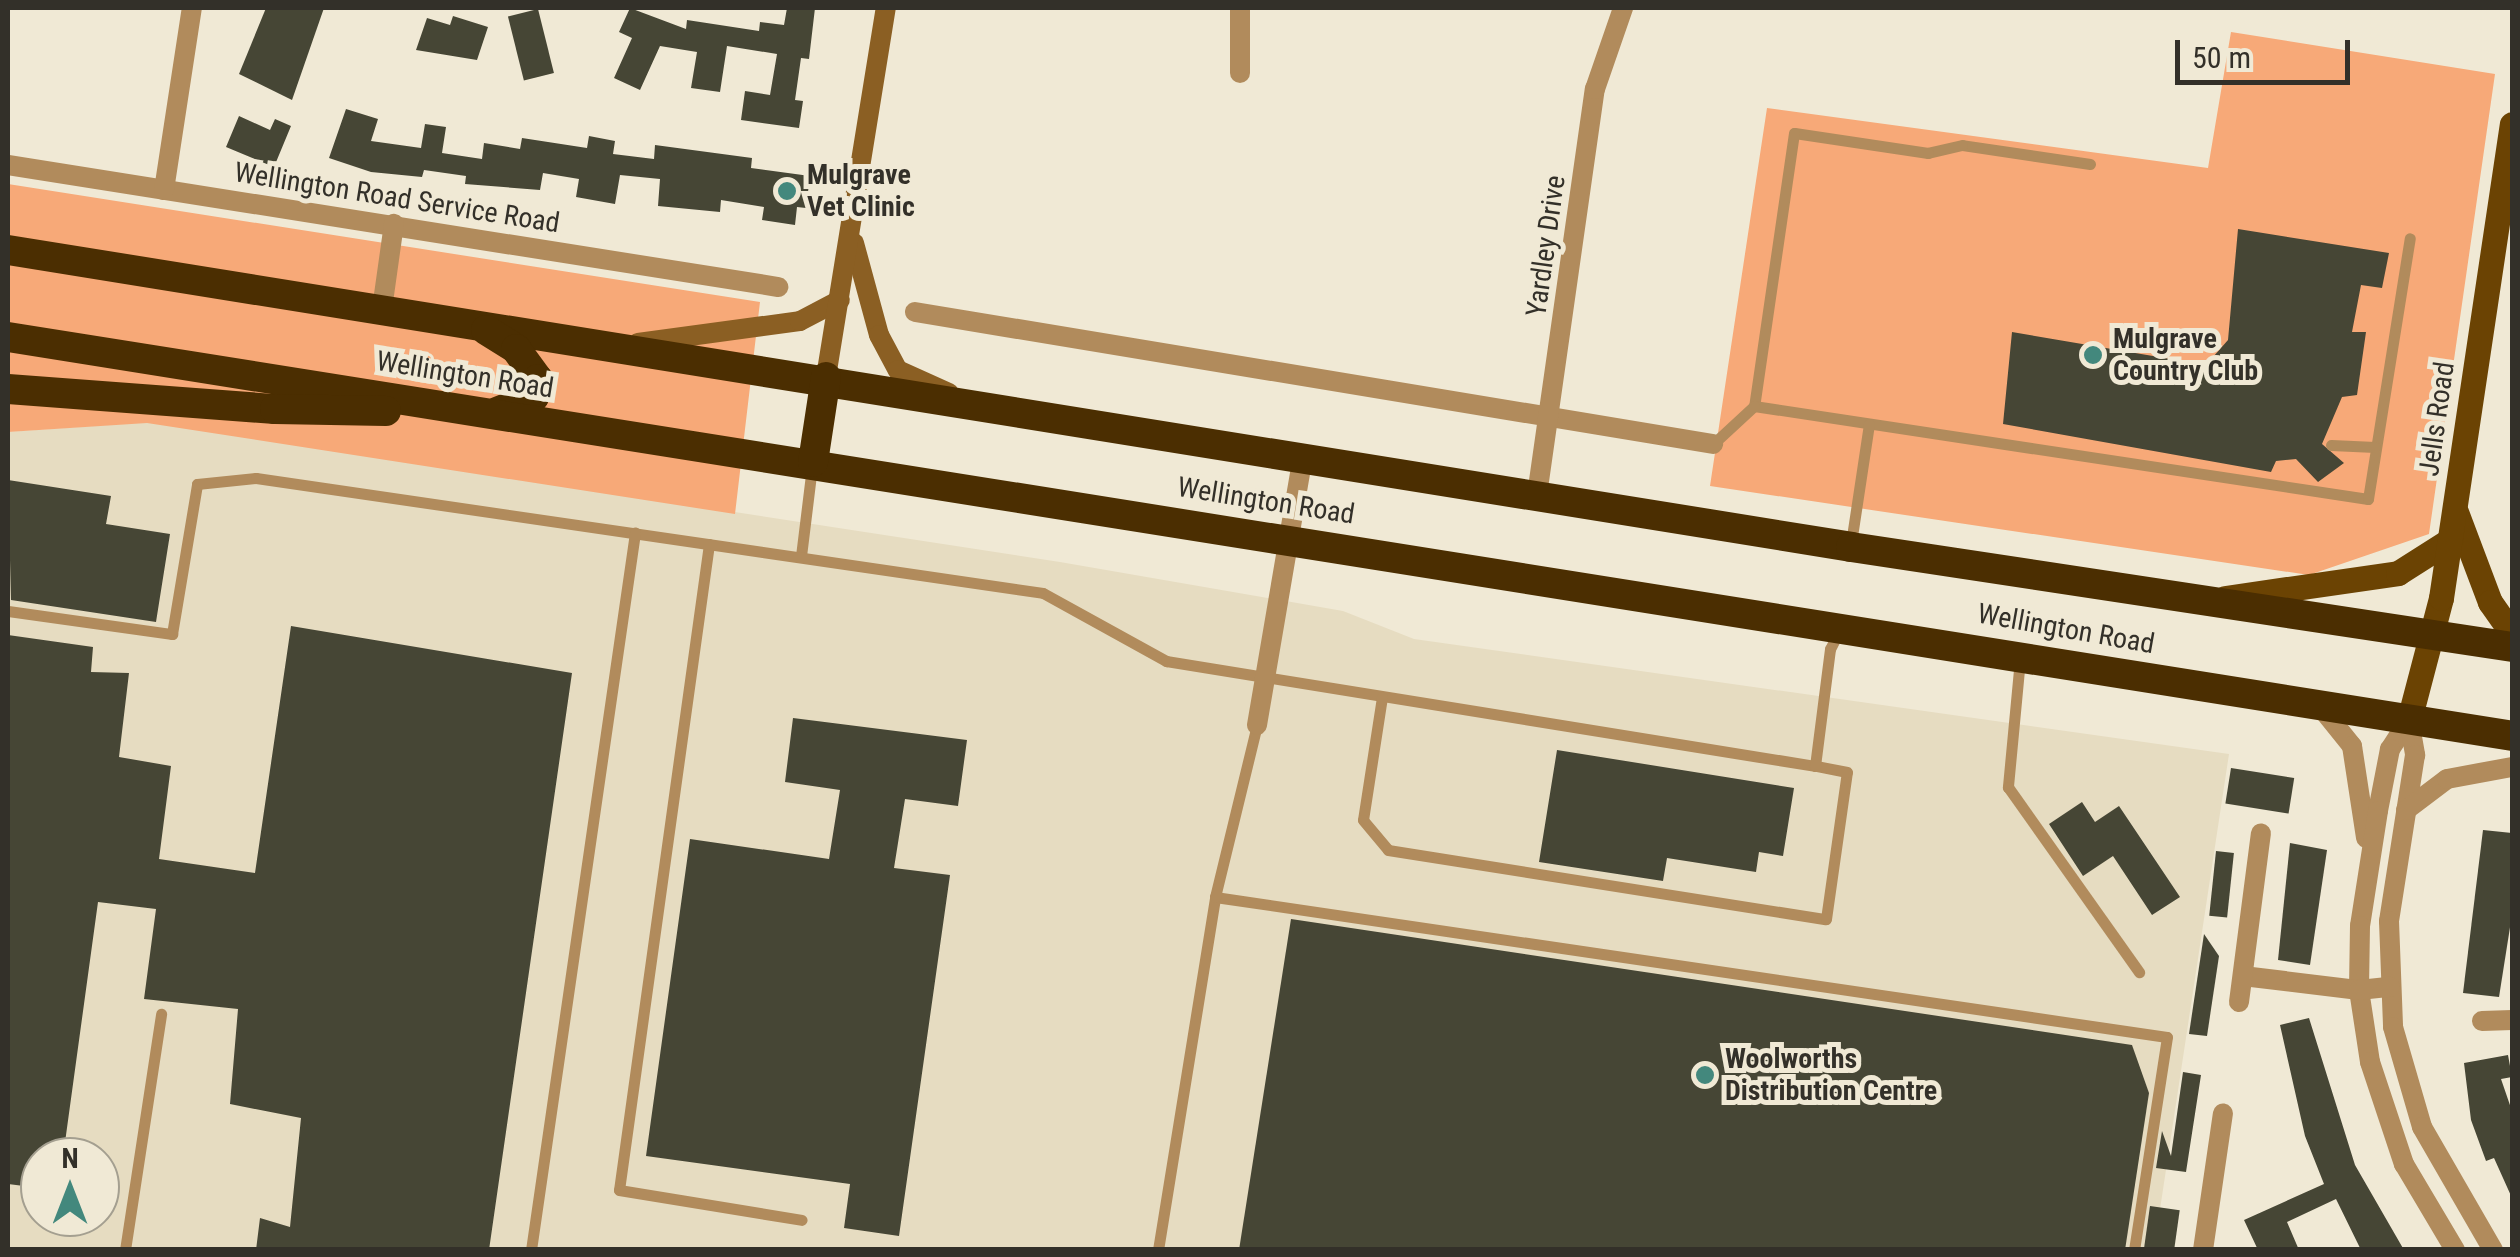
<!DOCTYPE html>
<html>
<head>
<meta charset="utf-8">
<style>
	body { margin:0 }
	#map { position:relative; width:2520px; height:1257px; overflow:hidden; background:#f0e9d5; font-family:"Roboto Condensed",sans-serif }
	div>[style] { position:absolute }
	.built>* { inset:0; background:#e6dcc1 }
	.green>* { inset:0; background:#f7a978 }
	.building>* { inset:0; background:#464635; transform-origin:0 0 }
	.lane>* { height:11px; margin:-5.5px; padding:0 5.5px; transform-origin:5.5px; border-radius:5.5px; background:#b18b5c }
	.street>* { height:20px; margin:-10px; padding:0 10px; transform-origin:10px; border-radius:10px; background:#b18b5c }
	.secondary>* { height:20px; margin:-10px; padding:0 10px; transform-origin:10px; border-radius:10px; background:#8b5f23 }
	.primary>* { height:25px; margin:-12.5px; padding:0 12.5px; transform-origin:12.5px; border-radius:12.5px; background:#6b4303 }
	.highway>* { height:30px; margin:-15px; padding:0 15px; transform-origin:15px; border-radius:15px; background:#4b2e01 }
	.dots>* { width:28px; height:28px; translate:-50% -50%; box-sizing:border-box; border:5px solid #f0e9d5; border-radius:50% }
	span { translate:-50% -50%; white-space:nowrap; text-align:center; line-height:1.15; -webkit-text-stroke:10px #f0e9d5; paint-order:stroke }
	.poi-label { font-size:28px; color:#333029; font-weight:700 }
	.left { translate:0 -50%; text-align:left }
	.street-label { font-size:28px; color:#333029 }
	.frame { position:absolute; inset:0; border:10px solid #333029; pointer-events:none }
	.north { position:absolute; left:20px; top:1137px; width:100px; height:100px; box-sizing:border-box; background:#f0e9d5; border:2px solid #a49f90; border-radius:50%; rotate:0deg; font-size:28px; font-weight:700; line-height:40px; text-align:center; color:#333029 }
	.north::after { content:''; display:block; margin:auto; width:35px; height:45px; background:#43887d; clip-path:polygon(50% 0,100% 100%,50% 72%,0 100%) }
	.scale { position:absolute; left:2175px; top:40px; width:175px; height:45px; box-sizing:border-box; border:5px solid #333029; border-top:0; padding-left:12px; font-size:30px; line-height:35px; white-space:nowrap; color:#333029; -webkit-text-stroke:8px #f0e9d5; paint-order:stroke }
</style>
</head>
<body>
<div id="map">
	<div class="built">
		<i style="clip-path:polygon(evenodd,150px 422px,1060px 562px,1343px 611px,1414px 639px,2229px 754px,2154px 1249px,8px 1250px,8px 432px,150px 422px,40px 1157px,100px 1157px,100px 1217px,40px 1217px,40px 1157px)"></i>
	</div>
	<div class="green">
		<i style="clip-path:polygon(2231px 32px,2495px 74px,2429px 534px,2309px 575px,1710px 486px,1767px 108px,2208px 168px)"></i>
		<i style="clip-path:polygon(8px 184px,760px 302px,735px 514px,147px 423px,8px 432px)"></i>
	</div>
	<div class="building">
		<i style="clip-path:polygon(266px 8px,324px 8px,292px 100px,239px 74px)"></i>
		<i style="clip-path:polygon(630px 8px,686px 29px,687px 20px,759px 31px,760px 22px,784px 25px,787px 8px,815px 8px,809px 59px,801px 58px,795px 100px,803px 101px,799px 128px,741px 120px,745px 91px,770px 95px,777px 54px,727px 46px,720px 92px,691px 88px,697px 52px,660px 46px,640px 90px,614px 78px,632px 38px,619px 32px)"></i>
		<i style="left:538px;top:9px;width:66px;height:31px;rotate:76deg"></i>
		<i style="clip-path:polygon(453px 16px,488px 27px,477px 60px,416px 50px,427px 18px,450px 25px)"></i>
		<i style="clip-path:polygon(346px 109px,378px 119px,371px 141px,421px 148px,425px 124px,446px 127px,442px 153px,482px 159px,484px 143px,520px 149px,522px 138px,587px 148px,589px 136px,615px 141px,613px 154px,654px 159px,655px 145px,752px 158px,751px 168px,810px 176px,806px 208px,797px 207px,795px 225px,762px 220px,764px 207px,721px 200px,720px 212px,658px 206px,660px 179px,620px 175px,615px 204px,576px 197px,579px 179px,543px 173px,540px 190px,465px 184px,466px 176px,424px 170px,422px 177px,371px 172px,329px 158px)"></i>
		<i style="clip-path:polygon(239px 116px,270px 130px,275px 119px,291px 126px,274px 167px,226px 147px)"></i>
		<i style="clip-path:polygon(2238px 229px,2389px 253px,2382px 288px,2361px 285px,2352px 332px,2366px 332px,2357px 395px,2342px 397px,2322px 444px,2344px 463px,2318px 482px,2296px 459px,2276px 461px,2271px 472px,2003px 424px,2012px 332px,2206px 365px,2228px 340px)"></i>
		<i style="clip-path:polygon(8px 480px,111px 496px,106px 524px,170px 534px,156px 622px,11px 600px)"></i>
		<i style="clip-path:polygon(291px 626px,572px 673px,489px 1250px,256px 1250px,260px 1218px,290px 1227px,301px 1118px,230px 1104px,238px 1009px,144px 999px,156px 909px,98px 902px,63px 1157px,40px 1157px,40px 1188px,8px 1184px,8px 635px,93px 647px,91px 672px,129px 673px,119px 757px,171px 766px,159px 859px,255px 873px)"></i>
		<i style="clip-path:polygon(793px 718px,967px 740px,958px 806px,905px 799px,894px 868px,950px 875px,899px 1236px,844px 1228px,850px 1184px,646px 1156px,690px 839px,829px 859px,840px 790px,785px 782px)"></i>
		<i style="clip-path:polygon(1557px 750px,1794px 788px,1783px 856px,1759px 852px,1756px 872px,1667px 858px,1663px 881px,1539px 862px)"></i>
		<i style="left:2231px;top:768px;width:64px;height:36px;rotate:9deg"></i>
		<i style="clip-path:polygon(2082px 802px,2095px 822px,2119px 806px,2180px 897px,2152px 915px,2113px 856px,2083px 876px,2049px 824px)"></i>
		<i style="clip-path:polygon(2483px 830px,2512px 833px,2511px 921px,2499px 997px,2463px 993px)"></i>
		<i style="clip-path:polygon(2290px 843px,2327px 850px,2310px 965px,2278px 960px)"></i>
		<i style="left:2216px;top:851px;width:18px;height:65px;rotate:6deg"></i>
		<i style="clip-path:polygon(1291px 919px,2132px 1045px,2149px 1093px,2125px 1250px,1239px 1250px)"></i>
		<i style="clip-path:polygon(2204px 934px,2219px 956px,2207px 1036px,2189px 1034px)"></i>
		<i style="clip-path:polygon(2309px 1018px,2355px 1165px,2404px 1250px,2361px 1250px,2336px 1199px,2287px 1222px,2299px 1250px,2258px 1250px,2244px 1220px,2324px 1184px,2305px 1136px,2280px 1025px)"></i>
		<i style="clip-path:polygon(2508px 1055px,2512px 1077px,2501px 1079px,2512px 1111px,2512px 1198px,2494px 1158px,2486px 1161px,2471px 1120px,2464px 1063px)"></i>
		<i style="clip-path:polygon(2183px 1072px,2201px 1075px,2186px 1172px,2156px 1168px,2162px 1131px,2171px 1156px)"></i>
		<i style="left:2150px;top:1206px;width:30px;height:44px;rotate:8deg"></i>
	</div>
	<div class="lane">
		<i style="left:2090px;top:164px;width:129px;rotate:-171.6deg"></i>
		<i style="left:1962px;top:145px;width:35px;rotate:167deg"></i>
		<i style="left:1928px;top:153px;width:135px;rotate:-171.5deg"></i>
		<i style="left:1794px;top:133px;width:276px;rotate:98.3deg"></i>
		<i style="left:1754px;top:406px;width:621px;rotate:8.61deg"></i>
		<i style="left:2368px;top:499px;width:264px;rotate:-80.9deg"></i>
		<i style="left:1713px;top:444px;width:56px;rotate:-42.8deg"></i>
		<i style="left:2331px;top:445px;width:44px;rotate:2.6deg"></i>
		<i style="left:1851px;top:543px;width:120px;rotate:-81.4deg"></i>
		<i style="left:709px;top:544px;width:652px;rotate:97.93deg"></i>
		<i style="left:619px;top:1190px;width:185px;rotate:9.3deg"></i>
		<i style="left:801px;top:556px;width:91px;rotate:-83deg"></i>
		<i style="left:8px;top:611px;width:166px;rotate:8deg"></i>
		<i style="left:172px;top:634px;width:152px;rotate:-80.5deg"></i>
		<i style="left:197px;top:484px;width:59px;rotate:-5.8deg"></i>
		<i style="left:256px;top:478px;width:795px;rotate:8.31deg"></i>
		<i style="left:1043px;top:593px;width:141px;rotate:28.9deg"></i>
		<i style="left:1166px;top:661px;width:657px;rotate:9.19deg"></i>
		<i style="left:2020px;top:659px;width:129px;rotate:95.4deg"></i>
		<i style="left:2008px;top:787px;width:227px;rotate:54.7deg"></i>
		<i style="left:1382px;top:697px;width:124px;rotate:98.8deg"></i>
		<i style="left:1363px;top:820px;width:39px;rotate:50deg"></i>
		<i style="left:1388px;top:850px;width:443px;rotate:9deg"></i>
		<i style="left:1826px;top:919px;width:148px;rotate:-81.9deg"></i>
		<i style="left:1847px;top:772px;width:33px;rotate:-169deg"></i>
		<i style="left:1815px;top:766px;width:118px;rotate:-82.7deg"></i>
		<i style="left:1830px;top:649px;width:18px;rotate:-63deg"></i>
		<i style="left:1215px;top:897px;width:962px;rotate:8.37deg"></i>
		<i style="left:2167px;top:1037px;width:216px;rotate:98.8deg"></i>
		<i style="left:125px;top:1250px;width:239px;rotate:-81.3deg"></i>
		<i style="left:531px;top:1250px;width:725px;rotate:-81.75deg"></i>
		<i style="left:1158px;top:1250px;width:358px;rotate:-80.8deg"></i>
		<i style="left:1215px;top:897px;width:177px;rotate:-76.3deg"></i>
	</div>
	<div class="street">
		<i style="left:1240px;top:73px;width:65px;rotate:-90deg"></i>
		<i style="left:8px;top:165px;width:780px;rotate:9deg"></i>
		<i style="left:164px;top:190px;width:184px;rotate:-81.3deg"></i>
		<i style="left:382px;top:309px;width:86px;rotate:-82deg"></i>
		<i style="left:915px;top:312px;width:809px;rotate:9.39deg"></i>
		<i style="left:1537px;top:495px;width:410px;rotate:-81.9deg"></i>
		<i style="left:1595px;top:89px;width:86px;rotate:-70.9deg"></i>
		<i style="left:2319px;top:705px;width:53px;rotate:51.2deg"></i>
		<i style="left:2352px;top:746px;width:93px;rotate:81.3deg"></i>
		<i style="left:2409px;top:720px;width:35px;rotate:123deg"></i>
		<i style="left:2390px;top:749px;width:63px;rotate:101deg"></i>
		<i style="left:2378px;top:811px;width:116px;rotate:98.9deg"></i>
		<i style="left:2360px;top:926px;width:64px;rotate:90.9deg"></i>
		<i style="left:2359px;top:990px;width:73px;rotate:81.3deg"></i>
		<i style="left:2370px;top:1062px;width:108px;rotate:71.6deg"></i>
		<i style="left:2404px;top:1164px;width:100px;rotate:59.3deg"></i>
		<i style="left:2409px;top:720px;width:36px;rotate:80deg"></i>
		<i style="left:2415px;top:755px;width:168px;rotate:98.9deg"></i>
		<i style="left:2389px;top:921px;width:106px;rotate:87.8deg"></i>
		<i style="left:2393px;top:1027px;width:104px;rotate:73.8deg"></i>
		<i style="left:2422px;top:1127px;width:142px;rotate:60deg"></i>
		<i style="left:1257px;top:725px;width:273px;rotate:-80.3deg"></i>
		<i style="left:2406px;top:810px;width:51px;rotate:-37.1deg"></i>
		<i style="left:2447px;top:779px;width:66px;rotate:-10.5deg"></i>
		<i style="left:2243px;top:976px;width:117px;rotate:6.9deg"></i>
		<i style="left:2359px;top:990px;width:31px;rotate:-6deg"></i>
		<i style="left:2239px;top:1002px;width:170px;rotate:-82.6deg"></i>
		<i style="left:2482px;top:1021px;width:30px;rotate:-2deg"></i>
		<i style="left:2203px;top:1250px;width:138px;rotate:-81.7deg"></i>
	</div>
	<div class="secondary">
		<i style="left:854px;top:243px;width:95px;rotate:74.8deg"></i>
		<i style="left:879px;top:335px;width:40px;rotate:62deg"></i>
		<i style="left:898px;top:370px;width:56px;rotate:24.3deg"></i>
		<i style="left:638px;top:343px;width:163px;rotate:-7.7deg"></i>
		<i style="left:800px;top:321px;width:45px;rotate:-27.7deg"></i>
		<i style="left:826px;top:377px;width:374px;rotate:-80.8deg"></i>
	</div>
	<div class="primary">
		<i style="left:2456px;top:512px;width:96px;rotate:69.3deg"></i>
		<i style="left:2490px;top:602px;width:38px;rotate:55deg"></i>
		<i style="left:2225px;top:598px;width:175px;rotate:-8.2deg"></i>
		<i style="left:2398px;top:573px;width:62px;rotate:-32.4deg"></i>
		<i style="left:2409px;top:720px;width:126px;rotate:-75.3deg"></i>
		<i style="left:2441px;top:598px;width:479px;rotate:-81.5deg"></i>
	</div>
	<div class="highway">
		<i style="left:8px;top:250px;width:1867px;rotate:9.15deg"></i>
		<i style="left:1851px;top:547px;width:669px;rotate:8.6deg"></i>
		<i style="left:486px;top:330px;width:36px;rotate:32deg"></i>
		<i style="left:516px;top:349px;width:37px;rotate:54deg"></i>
		<i style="left:538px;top:379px;width:18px;rotate:103deg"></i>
		<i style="left:534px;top:397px;width:40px;rotate:158deg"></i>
		<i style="left:8px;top:337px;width:2536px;rotate:9.05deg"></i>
		<i style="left:8px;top:389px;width:268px;rotate:4.3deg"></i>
		<i style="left:275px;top:409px;width:111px;rotate:1deg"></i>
		<i style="left:813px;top:462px;width:86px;rotate:-81.3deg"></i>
	</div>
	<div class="dots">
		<i style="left:787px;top:191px;background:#43887d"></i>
		<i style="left:2093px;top:355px;background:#43887d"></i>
		<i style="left:1705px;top:1075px;background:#43887d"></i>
	</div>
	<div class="poi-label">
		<span class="left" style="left:807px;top:191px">Mulgrave<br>Vet Clinic</span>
		<span class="left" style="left:2113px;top:355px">Mulgrave<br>Country Club</span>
		<span class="left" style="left:1725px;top:1075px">Woolworths<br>Distribution Centre</span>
	</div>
	<div class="street-label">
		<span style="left:397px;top:198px;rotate:9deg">Wellington Road Service Road</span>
		<span style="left:1546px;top:246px;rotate:-82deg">Yardley Drive</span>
		<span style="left:465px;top:375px;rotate:9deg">Wellington Road</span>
		<span style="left:2437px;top:419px;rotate:-82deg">Jells Road</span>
		<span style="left:1266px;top:501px;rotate:9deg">Wellington Road</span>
		<span style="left:2066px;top:629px;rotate:10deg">Wellington Road</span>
	</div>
	<div class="frame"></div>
	<div class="north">N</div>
	<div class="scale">50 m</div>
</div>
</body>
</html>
